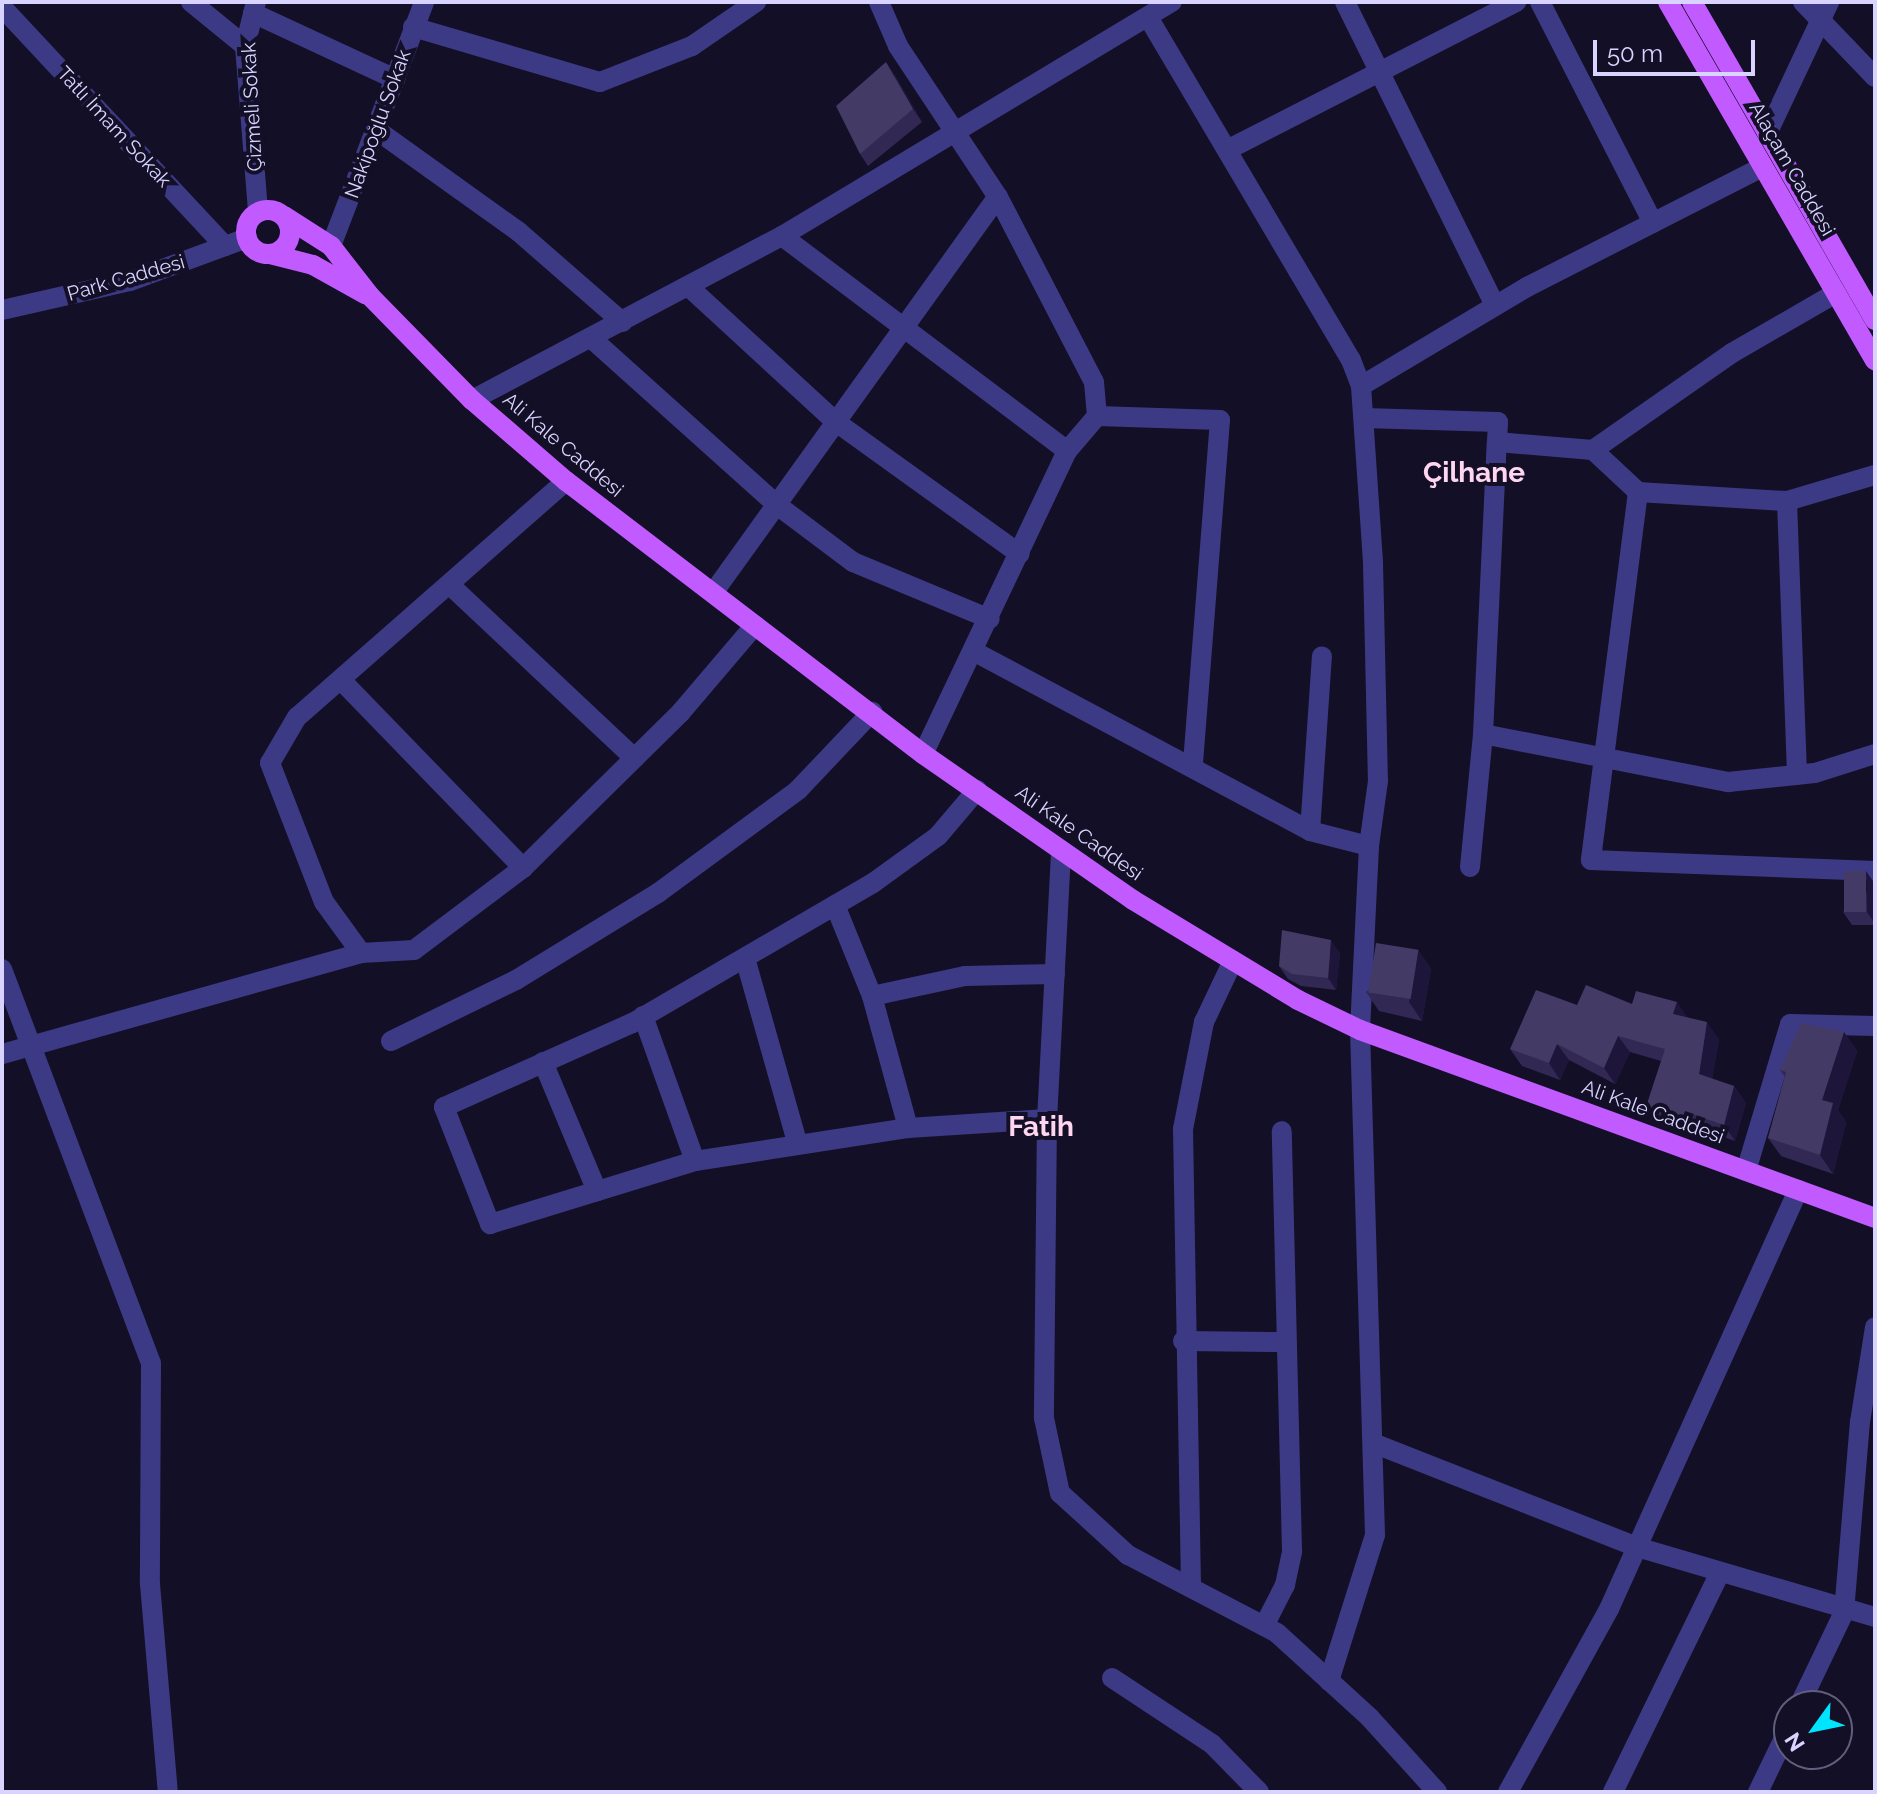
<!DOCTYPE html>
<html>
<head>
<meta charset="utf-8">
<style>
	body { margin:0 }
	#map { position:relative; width:1877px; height:1794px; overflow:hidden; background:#130f26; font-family:Raleway,sans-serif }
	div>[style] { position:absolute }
	.minor>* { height:20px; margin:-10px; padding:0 10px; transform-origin:10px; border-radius:10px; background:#3d3a85 }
	.major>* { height:20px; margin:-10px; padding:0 10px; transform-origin:10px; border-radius:10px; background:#c25bff }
	.major>.ring { margin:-10px; padding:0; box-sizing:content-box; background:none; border:20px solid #c25bff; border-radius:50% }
	.wall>* { inset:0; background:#312854 }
	.shaded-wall>* { inset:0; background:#1d163a }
	.building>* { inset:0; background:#433a66; transform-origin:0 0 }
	span { translate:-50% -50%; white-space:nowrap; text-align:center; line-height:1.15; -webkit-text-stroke:8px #130f26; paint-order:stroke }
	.street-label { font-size:20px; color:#d9d4ff }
	.district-label { font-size:28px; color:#ffd6f0; font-weight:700 }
	.frame { position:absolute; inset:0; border:4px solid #d9d4ff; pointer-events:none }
	.north { position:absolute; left:1773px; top:1690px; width:80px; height:80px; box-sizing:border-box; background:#130f26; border:2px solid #625e7d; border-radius:50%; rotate:237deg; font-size:22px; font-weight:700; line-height:32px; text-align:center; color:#d9d4ff }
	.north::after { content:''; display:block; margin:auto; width:28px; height:36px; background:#00e5ff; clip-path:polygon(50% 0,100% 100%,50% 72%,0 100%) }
	.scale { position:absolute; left:1593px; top:40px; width:162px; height:36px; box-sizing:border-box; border:4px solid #d9d4ff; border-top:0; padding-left:10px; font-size:24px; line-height:28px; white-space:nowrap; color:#d9d4ff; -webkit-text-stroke:6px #130f26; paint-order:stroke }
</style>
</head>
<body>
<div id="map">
	<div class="minor">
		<i style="left:191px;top:2px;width:70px;rotate:39.2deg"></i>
		<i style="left:256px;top:2px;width:45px;rotate:104deg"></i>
		<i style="left:245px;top:46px;width:167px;rotate:85.5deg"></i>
		<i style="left:879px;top:2px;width:48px;rotate:66.6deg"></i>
		<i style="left:898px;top:46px;width:181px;rotate:56.5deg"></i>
		<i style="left:998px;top:197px;width:208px;rotate:62.6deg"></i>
		<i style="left:1094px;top:382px;width:34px;rotate:85deg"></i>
		<i style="left:1097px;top:416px;width:46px;rotate:130.6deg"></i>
		<i style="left:1067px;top:451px;width:335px;rotate:115.4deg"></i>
		<i style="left:1345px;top:2px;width:339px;rotate:63.7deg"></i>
		<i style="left:1540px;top:2px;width:248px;rotate:62.9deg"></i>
		<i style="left:1803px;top:2px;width:104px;rotate:46.2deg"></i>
		<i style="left:2px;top:7px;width:327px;rotate:47deg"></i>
		<i style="left:253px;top:13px;width:157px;rotate:24.9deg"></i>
		<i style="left:1148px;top:17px;width:399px;rotate:59.4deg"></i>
		<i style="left:1351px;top:360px;width:28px;rotate:69deg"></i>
		<i style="left:1361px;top:386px;width:177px;rotate:86.1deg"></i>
		<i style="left:1373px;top:563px;width:218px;rotate:88.7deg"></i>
		<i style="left:1378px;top:781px;width:66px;rotate:97.9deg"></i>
		<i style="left:1369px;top:846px;width:184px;rotate:92.8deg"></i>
		<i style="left:1360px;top:1030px;width:505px;rotate:88.3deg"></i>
		<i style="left:1375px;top:1535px;width:153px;rotate:107.5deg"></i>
		<i style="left:413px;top:27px;width:195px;rotate:16.4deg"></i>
		<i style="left:600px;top:82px;width:99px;rotate:-21.4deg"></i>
		<i style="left:692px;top:46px;width:78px;rotate:-34.5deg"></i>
		<i style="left:378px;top:131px;width:173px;rotate:35.6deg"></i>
		<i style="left:519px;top:232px;width:137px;rotate:41.1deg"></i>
		<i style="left:1767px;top:134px;width:146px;rotate:-64.8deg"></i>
		<i style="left:1227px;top:150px;width:325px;rotate:-27.1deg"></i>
		<i style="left:782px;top:236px;width:357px;rotate:37deg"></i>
		<i style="left:331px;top:246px;width:261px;rotate:-69.1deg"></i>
		<i style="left:689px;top:287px;width:200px;rotate:42.6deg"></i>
		<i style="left:836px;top:422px;width:226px;rotate:35.7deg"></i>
		<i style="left:2px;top:310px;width:131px;rotate:-12.8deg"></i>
		<i style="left:130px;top:281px;width:125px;rotate:-20.2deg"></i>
		<i style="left:591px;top:338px;width:250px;rotate:41.9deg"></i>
		<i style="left:777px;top:505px;width:95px;rotate:36.9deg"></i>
		<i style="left:853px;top:562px;width:148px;rotate:22.6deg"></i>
		<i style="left:1361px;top:386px;width:193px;rotate:-30.8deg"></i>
		<i style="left:1527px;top:287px;width:265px;rotate:-27deg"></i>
		<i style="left:472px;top:400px;width:351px;rotate:-27.9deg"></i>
		<i style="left:782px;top:236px;width:455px;rotate:-31deg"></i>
		<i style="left:1097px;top:416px;width:123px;rotate:1.9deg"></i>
		<i style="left:1220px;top:420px;width:347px;rotate:94.5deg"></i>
		<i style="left:1364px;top:418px;width:134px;rotate:1.7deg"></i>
		<i style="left:1498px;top:422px;width:20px;rotate:93deg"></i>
		<i style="left:1497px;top:442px;width:96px;rotate:4.8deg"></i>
		<i style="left:1593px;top:450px;width:62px;rotate:43deg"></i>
		<i style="left:1638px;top:492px;width:149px;rotate:3.5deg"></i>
		<i style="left:1787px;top:501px;width:92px;rotate:-16.5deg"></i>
		<i style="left:1593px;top:450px;width:169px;rotate:-34.9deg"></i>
		<i style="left:1732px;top:353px;width:120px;rotate:-30deg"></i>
		<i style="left:566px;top:481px;width:358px;rotate:138.7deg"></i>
		<i style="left:297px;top:717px;width:53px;rotate:120.4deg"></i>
		<i style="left:270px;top:763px;width:149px;rotate:68.8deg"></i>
		<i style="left:324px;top:902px;width:63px;rotate:54deg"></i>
		<i style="left:361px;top:953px;width:53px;rotate:-3.2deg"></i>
		<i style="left:414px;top:950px;width:136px;rotate:-37deg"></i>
		<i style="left:523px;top:868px;width:222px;rotate:-44.6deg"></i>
		<i style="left:681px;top:712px;width:114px;rotate:-49.6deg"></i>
		<i style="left:1638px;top:492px;width:371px;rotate:97.3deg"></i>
		<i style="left:1591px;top:860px;width:284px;rotate:2.2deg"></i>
		<i style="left:1787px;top:501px;width:274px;rotate:87.9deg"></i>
		<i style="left:450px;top:585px;width:253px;rotate:43.2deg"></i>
		<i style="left:713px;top:593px;width:488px;rotate:-54.3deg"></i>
		<i style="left:975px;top:652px;width:380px;rotate:28.1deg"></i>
		<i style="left:1310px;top:831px;width:61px;rotate:14.3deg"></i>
		<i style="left:341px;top:680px;width:262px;rotate:45.9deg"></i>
		<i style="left:1483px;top:734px;width:250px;rotate:11.1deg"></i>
		<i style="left:1728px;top:782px;width:87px;rotate:-5.9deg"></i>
		<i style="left:1815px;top:773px;width:63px;rotate:-17.6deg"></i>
		<i style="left:977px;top:790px;width:60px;rotate:130.3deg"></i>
		<i style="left:938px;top:836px;width:80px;rotate:144.1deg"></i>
		<i style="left:873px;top:883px;width:279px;rotate:149.8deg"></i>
		<i style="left:632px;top:1023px;width:206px;rotate:155.9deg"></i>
		<i style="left:444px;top:1107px;width:126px;rotate:68.5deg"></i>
		<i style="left:490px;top:1224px;width:214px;rotate:-17.1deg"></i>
		<i style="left:695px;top:1161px;width:216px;rotate:-8.8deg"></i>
		<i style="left:908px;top:1128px;width:139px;rotate:-3.7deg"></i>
		<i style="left:1310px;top:831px;width:175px;rotate:-86.1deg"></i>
		<i style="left:1061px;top:853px;width:266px;rotate:93deg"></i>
		<i style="left:1047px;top:1119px;width:299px;rotate:90.6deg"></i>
		<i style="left:1044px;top:1418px;width:77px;rotate:78deg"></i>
		<i style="left:1060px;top:1493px;width:92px;rotate:42.4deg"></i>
		<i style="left:1128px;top:1555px;width:168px;rotate:27.6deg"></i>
		<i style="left:1277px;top:1633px;width:126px;rotate:42.4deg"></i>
		<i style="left:1370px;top:1718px;width:100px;rotate:47.8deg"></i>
		<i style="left:1470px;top:867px;width:134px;rotate:-84.4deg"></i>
		<i style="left:1483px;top:734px;width:292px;rotate:-87.3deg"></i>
		<i style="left:835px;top:905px;width:98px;rotate:67.9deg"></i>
		<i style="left:872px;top:996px;width:137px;rotate:74.7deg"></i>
		<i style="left:745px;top:958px;width:194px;rotate:74.2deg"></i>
		<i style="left:2px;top:969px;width:421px;rotate:69.3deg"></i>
		<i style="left:151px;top:1363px;width:221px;rotate:90.3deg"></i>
		<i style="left:150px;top:1584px;width:209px;rotate:85.1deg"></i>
		<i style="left:872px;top:996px;width:95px;rotate:-12.1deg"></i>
		<i style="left:965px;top:976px;width:90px;rotate:-1.3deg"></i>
		<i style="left:643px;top:1016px;width:154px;rotate:70.3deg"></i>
		<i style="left:391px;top:1041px;width:139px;rotate:-26deg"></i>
		<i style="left:516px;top:980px;width:167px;rotate:-31.5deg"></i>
		<i style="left:658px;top:893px;width:174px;rotate:-36.3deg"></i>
		<i style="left:798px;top:790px;width:108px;rotate:-46.5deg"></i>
		<i style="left:2px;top:1054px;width:373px;rotate:-15.7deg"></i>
		<i style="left:543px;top:1062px;width:140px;rotate:67.3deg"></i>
		<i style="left:1746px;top:1171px;width:153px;rotate:-73.3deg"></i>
		<i style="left:1790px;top:1024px;width:85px;rotate:1.3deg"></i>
		<i style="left:1183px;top:1341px;width:102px;rotate:0.6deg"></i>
		<i style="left:1373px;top:1443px;width:284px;rotate:21.5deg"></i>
		<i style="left:1637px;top:1547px;width:248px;rotate:16.4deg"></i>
		<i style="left:1191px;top:1587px;width:458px;rotate:-91deg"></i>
		<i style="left:1183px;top:1129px;width:109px;rotate:-78.9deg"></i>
		<i style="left:1204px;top:1022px;width:68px;rotate:-64.6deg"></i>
		<i style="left:1264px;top:1626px;width:46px;rotate:-62.9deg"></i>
		<i style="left:1285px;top:1585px;width:35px;rotate:-78deg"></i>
		<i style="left:1292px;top:1551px;width:420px;rotate:-91.4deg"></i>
		<i style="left:1112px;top:1678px;width:120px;rotate:33.4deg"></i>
		<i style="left:1212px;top:1744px;width:67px;rotate:45.6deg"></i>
		<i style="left:1799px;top:1706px;width:104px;rotate:-64.4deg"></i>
		<i style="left:1844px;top:1612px;width:191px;rotate:-85.2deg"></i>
		<i style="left:1860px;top:1422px;width:96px;rotate:-81deg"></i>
		<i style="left:1508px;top:1792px;width:209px;rotate:-61.1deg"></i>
		<i style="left:1609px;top:1609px;width:460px;rotate:-65.7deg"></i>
		<i style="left:1613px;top:1792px;width:244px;rotate:-64deg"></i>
		<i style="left:1758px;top:1792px;width:71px;rotate:-64.2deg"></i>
	</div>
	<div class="major">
		<i style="left:1668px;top:2px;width:414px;rotate:60deg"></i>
		<i style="left:1692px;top:2px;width:367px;rotate:60.1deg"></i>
		<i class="ring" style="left:246px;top:210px;width:24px;height:24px"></i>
		<i style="left:284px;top:216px;width:56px;rotate:32.6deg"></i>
		<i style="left:331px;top:246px;width:63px;rotate:52deg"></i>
		<i style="left:370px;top:296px;width:146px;rotate:45.6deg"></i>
		<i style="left:472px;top:400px;width:124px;rotate:40.8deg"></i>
		<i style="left:566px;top:481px;width:449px;rotate:37.4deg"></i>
		<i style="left:923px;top:754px;width:256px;rotate:34.8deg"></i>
		<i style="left:1133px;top:900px;width:193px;rotate:31.2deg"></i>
		<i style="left:1298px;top:1000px;width:69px;rotate:25.8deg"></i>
		<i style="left:1360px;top:1030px;width:548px;rotate:20.05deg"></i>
		<i style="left:270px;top:254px;width:44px;rotate:14.3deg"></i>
		<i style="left:313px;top:265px;width:60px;rotate:29.1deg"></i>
	</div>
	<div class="wall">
		<i style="clip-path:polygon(895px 75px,922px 122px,868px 166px,860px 154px)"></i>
		<i style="clip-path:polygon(1875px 884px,1875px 925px,1852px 925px,1843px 912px)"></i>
		<i style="clip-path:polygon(1418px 950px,1431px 969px,1422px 1021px,1379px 1011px,1366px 992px)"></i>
		<i style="clip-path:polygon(1340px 953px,1336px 990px,1301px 986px,1288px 979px,1279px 966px)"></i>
		<i style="clip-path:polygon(1632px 1004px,1687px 1017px,1719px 1039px,1712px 1079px,1734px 1086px,1746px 1103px,1735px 1141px,1698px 1128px,1695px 1137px,1658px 1124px,1646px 1107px,1661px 1061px,1630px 1052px,1615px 1084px,1569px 1060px,1560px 1080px,1522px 1066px,1510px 1049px,1577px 1005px)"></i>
		<i style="clip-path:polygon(1844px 1032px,1857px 1051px,1838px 1110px,1846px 1122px,1833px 1174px,1781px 1156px,1768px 1138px,1785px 1077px,1780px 1070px)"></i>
	</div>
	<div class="shaded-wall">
		<i style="clip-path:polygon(886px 62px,895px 75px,922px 122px,913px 109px)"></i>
		<i style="clip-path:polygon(1866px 871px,1875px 884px,1875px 924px,1867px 912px)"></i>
		<i style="clip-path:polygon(1331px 940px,1340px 953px,1336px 990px,1328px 978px)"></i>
		<i style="clip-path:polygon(1418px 950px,1431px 969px,1422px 1021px,1409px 1002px)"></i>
		<i style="clip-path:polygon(1677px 1002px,1688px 1018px,1673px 1014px)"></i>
		<i style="clip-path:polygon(1707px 1022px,1719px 1039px,1710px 1091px,1699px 1074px)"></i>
		<i style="clip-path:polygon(1844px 1032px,1857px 1051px,1838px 1110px,1846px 1122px,1833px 1174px,1820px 1155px,1822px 1100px)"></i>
		<i style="clip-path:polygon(1618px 1036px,1630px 1052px,1615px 1084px,1604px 1068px)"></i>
		<i style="clip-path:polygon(1557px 1044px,1569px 1060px,1560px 1080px,1549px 1063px)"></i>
		<i style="clip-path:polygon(1734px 1086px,1746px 1103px,1735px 1141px,1724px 1125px)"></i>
		<i style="clip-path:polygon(1686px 1112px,1698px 1128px,1695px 1137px,1684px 1121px)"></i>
	</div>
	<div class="building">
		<i style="clip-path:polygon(886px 62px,913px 109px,860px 154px,836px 106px)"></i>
		<i style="left:1844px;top:871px;width:22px;height:41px"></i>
		<i style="clip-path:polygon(1282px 930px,1331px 940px,1328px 978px,1292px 974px,1279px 966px)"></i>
		<i style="left:1376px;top:943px;width:43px;height:50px;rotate:9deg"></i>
		<i style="clip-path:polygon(1586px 985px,1632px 1004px,1636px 991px,1677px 1002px,1673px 1014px,1707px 1022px,1699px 1074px,1734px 1086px,1724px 1125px,1686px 1112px,1684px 1121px,1646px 1107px,1665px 1049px,1618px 1036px,1604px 1068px,1557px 1044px,1549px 1063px,1510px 1049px,1536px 990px,1577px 1005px)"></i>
		<i style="clip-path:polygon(1801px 1023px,1844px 1032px,1822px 1100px,1833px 1103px,1820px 1155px,1768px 1138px,1786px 1072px,1780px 1070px)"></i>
	</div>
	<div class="street-label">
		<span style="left:252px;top:107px;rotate:-93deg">Çizmeli Sokak</span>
		<span style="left:378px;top:124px;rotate:-70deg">Nakipoğlu Sokak</span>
		<span style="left:114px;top:127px;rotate:47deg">Tatlı İmam Sokak</span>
		<span style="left:1792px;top:169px;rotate:60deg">Alaçam Caddesi</span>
		<span style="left:126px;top:278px;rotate:-16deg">Park Caddesi</span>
		<span style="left:563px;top:445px;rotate:40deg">Ali Kale Caddesi</span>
		<span style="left:1079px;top:833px;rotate:35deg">Ali Kale Caddesi</span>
		<span style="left:1653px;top:1112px;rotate:20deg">Ali Kale Caddesi</span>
	</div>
	<div class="district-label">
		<span style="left:1474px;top:473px">Çilhane</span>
		<span style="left:1041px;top:1127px">Fatih</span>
	</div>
	<div class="frame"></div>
	<div class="north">N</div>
	<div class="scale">50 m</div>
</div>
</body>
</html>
